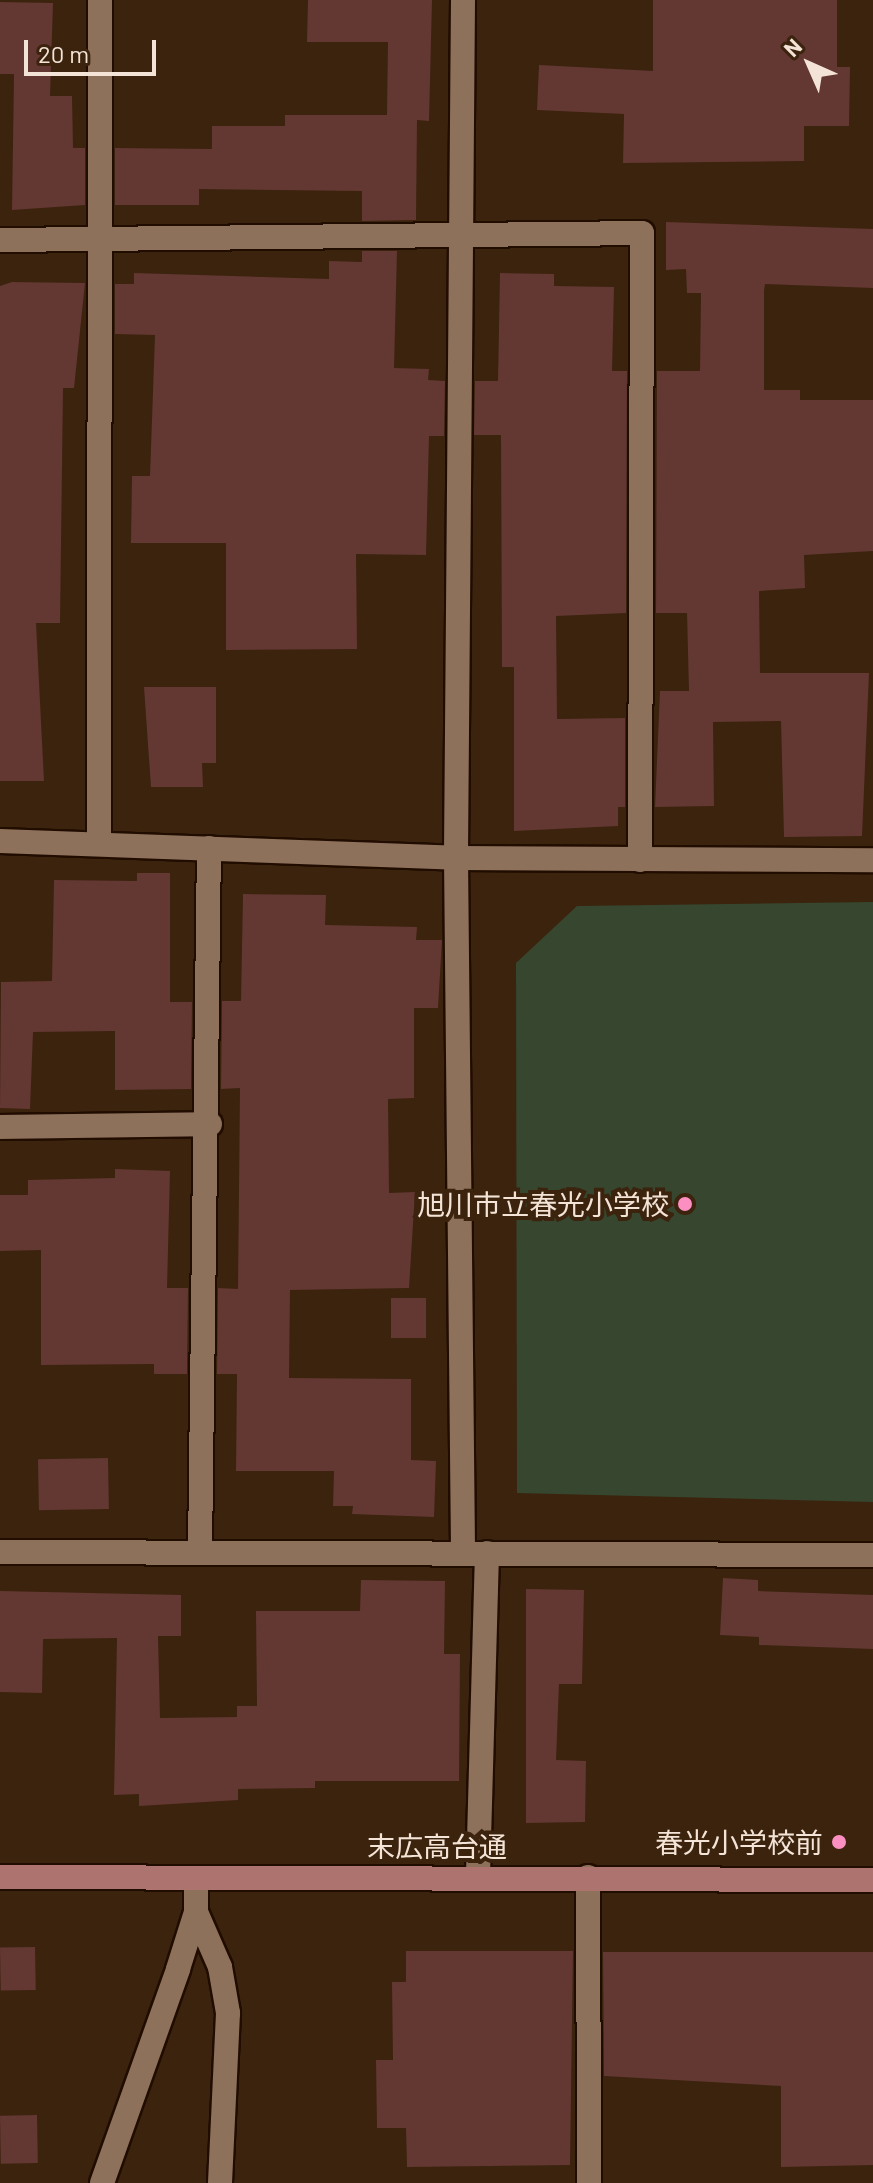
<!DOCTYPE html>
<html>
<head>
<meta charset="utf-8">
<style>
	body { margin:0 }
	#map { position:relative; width:873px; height:2183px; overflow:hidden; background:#3b230d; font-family:Barlow,"Noto Sans JP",sans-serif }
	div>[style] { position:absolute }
	.green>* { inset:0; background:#37462e }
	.building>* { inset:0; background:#633732; transform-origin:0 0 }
	.roads { filter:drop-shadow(2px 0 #210c00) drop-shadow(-2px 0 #210c00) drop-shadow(0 2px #210c00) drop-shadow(0 -2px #210c00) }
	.street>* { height:24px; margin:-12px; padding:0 12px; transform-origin:12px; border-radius:12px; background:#8d715a }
	.secondary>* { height:24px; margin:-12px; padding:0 12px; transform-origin:12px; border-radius:12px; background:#ac736f }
	.dots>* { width:22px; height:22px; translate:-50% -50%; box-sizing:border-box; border:4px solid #3b230d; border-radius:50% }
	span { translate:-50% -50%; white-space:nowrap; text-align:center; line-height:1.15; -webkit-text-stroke:8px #3b230d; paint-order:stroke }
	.poi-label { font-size:28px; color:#f4e4d7 }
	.right { translate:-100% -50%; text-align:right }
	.street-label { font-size:28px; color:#f4e4d7 }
	.north { position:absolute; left:769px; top:24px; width:80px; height:80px; -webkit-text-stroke:6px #3b230d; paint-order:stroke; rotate:315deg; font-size:22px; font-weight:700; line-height:32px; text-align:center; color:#f4e4d7 }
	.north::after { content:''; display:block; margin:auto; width:28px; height:36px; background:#f4e4d7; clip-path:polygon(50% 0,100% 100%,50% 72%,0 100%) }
	.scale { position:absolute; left:24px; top:40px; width:132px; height:36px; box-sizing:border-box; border:4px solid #f4e4d7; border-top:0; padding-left:10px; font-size:24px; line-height:28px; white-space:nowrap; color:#f4e4d7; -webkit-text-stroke:6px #3b230d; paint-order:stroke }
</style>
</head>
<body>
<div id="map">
	<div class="green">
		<i style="clip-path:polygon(873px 902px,873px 1502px,517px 1493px,516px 963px,577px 906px)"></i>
	</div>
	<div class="building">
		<i style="clip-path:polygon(308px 0,432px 0,429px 121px,417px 120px,416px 220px,362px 221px,362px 191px,199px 189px,199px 205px,115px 205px,115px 148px,212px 149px,212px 126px,285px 126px,285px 115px,387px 115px,388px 42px,307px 42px)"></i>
		<i style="clip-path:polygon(653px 0,837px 0,837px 67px,850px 67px,849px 126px,804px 126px,804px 161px,623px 163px,624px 114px,537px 110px,539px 65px,653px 71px)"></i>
		<i style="clip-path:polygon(0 2px,53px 3px,50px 96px,72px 96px,73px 148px,85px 148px,85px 205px,12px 210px,14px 74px,0 74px)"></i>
		<i style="clip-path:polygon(666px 222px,873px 229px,873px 288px,765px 284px,764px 291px,764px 390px,800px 390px,800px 400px,873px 400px,873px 551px,804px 555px,805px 588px,759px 591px,760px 673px,869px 673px,862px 836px,784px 837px,781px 721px,713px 722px,714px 806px,655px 807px,660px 691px,689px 691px,687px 613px,656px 613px,657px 371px,700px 371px,701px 293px,687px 293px,686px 269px,666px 270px)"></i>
		<i style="clip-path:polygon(362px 251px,397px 251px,394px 368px,429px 369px,428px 380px,445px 381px,444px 436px,429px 436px,426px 555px,356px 554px,357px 649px,226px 650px,226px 543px,131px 543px,132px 476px,150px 476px,155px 335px,115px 334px,115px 284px,134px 284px,134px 273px,329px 279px,329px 261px,362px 262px)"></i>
		<i style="clip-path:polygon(500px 273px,554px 274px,554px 286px,614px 287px,612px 371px,627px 371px,626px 613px,556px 616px,557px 719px,625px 718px,625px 807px,618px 807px,618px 826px,514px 831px,514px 667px,502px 667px,501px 435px,474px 435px,475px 381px,498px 381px)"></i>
		<i style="clip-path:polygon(12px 282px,85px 283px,74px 388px,63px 388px,60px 623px,36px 623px,44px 781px,0 781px,0 286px)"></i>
		<i style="clip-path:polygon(144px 687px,216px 687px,216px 763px,202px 763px,203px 787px,151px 787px)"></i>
		<i style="clip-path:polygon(137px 873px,170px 873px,170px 1002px,192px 1002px,191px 1089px,115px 1090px,115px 1031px,33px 1032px,30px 1109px,0 1108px,1px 982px,52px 981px,54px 880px,137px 881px)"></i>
		<i style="clip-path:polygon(243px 894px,326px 895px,325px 925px,417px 927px,416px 940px,442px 940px,438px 1008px,414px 1008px,414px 1098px,388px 1099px,389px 1193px,415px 1192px,409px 1288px,290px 1290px,289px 1378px,411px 1379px,411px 1460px,436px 1461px,434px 1517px,352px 1514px,353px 1506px,333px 1506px,334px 1471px,236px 1471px,237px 1374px,217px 1374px,218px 1288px,238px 1289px,240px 1088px,221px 1089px,222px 1001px,241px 1001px)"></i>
		<i style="clip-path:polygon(115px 1169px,170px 1171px,167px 1288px,188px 1288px,187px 1374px,154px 1374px,154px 1364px,41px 1365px,41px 1250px,0 1251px,0 1195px,28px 1195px,28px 1180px,115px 1178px)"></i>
		<i style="left:391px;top:1298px;width:35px;height:40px"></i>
		<i style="left:108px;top:1458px;width:51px;height:70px;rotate:89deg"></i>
		<i style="clip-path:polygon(723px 1578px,758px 1580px,758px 1591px,873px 1595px,873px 1649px,759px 1645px,759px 1637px,720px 1635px)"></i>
		<i style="clip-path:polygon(361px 1580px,445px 1581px,444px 1654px,460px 1654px,459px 1781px,315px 1781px,315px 1788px,238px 1789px,238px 1800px,139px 1806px,139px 1794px,114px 1795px,117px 1638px,43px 1639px,42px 1693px,0 1692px,0 1591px,181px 1595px,181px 1636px,158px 1636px,160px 1718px,237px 1717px,237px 1706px,257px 1706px,256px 1611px,360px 1611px)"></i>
		<i style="clip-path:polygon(526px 1589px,584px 1590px,582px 1684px,559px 1684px,556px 1760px,586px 1761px,585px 1822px,526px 1823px)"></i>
		<i style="left:35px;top:1947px;width:43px;height:35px;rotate:89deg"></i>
		<i style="clip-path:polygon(406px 1951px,573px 1951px,570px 2165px,407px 2167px,406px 2128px,377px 2128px,376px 2060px,393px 2060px,392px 1982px,406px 1982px)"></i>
		<i style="clip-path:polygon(603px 1952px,873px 1952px,873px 2165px,781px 2167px,781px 2086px,604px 2076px)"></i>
		<i style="left:37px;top:2115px;width:48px;height:37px;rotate:89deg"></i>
	</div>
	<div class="roads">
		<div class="street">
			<i style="left:463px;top:0;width:858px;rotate:90.47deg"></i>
			<i style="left:456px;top:858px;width:695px;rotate:89.42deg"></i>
			<i style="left:0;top:240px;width:642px;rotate:-0.62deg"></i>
			<i style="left:642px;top:233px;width:627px;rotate:90.18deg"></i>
			<i style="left:0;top:841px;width:456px;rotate:2.1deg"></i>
			<i style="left:456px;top:858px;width:417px;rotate:0.3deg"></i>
			<i style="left:99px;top:844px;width:844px;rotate:-89.93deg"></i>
			<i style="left:0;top:1127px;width:210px;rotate:-0.8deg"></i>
			<i style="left:200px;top:1551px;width:703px;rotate:-89.27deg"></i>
			<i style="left:0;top:1552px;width:873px;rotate:0.2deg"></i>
			<i style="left:478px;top:1875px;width:322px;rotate:-88.4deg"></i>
			<i style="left:588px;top:1877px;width:306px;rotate:89.8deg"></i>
			<i style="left:196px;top:1912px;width:60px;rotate:66.4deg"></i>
			<i style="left:220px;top:1967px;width:47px;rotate:80.1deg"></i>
			<i style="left:228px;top:2013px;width:170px;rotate:92.7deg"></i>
			<i style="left:102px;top:2183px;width:227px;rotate:-70.4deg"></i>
			<i style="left:178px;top:1969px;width:60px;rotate:-72.5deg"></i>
			<i style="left:196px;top:1912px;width:34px;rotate:-90deg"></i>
		</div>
		<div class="secondary">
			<i style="left:0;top:1877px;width:873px;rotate:0.2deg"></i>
		</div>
	</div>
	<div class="dots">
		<i style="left:685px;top:1204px;background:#fc8fc1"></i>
		<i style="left:839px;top:1842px;background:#fc8fc1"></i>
	</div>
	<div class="poi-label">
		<span class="right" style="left:669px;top:1204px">旭川市立春光小学校</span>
		<span class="right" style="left:823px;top:1842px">春光小学校前</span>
	</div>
	<div class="street-label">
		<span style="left:437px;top:1846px">末広高台通</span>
	</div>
	<div class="north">N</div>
	<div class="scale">20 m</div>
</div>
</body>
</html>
